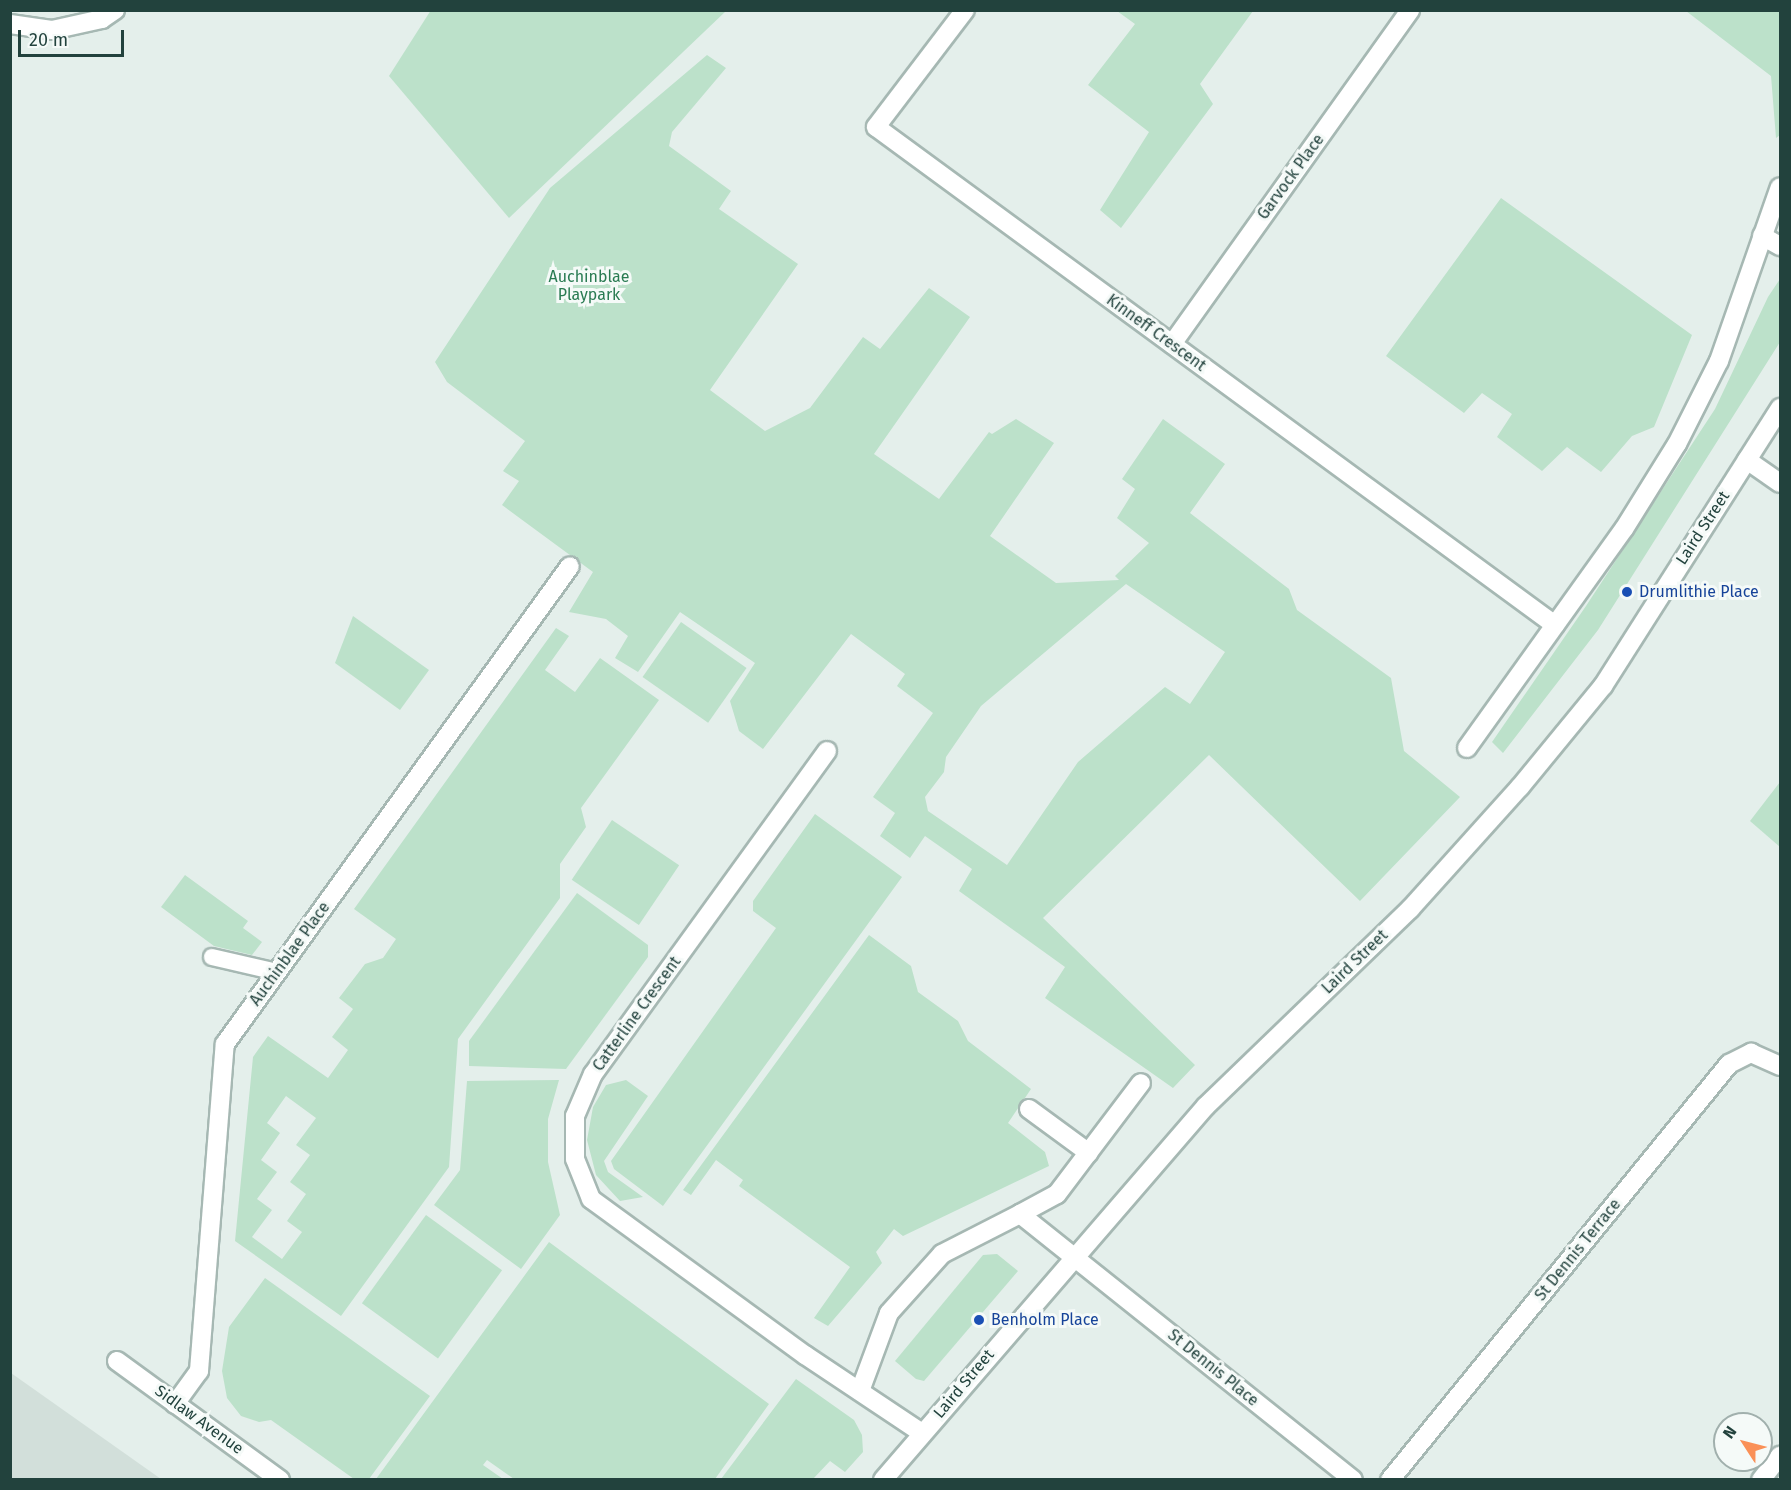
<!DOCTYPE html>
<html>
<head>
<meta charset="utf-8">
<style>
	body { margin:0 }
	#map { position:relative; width:1791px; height:1490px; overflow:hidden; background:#e4efeb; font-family:"Fira Sans",sans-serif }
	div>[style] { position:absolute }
	.built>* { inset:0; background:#d2dfda }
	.green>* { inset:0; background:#bce1ca; transform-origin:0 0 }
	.roads { filter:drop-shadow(2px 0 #a6b8b3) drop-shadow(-2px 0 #a6b8b3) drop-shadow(0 2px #a6b8b3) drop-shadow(0 -2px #a6b8b3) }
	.service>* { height:16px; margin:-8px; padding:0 8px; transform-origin:8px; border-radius:8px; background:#fff }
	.minor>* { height:18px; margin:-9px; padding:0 9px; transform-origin:9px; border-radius:9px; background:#fff }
	.tertiary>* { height:18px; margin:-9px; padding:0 9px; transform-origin:9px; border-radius:9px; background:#fff }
	.dots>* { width:16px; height:16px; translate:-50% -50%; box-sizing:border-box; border:3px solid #f5faf8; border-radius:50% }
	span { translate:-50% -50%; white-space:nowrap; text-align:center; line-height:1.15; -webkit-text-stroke:6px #f5faf8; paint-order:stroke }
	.street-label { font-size:16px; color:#22423d }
	.park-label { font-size:16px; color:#297b52 }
	.transit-label { font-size:16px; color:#164399 }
	.left { translate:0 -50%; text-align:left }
	.frame { position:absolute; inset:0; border:12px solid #22423d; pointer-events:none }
	.north { position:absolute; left:1713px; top:1412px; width:60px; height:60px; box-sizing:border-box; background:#f5faf8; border:2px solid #a1b0ad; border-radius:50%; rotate:306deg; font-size:16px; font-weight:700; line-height:24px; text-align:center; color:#22423d }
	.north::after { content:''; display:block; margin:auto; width:21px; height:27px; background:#fa9057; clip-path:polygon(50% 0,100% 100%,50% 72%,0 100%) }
	.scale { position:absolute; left:18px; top:30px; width:106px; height:27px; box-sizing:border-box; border:3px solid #22423d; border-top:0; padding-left:8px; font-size:18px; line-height:21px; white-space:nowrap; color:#22423d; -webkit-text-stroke:4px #f5faf8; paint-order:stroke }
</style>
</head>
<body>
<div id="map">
	<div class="built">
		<i style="clip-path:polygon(10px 1373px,11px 1373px,161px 1479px,11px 1479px)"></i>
	</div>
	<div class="green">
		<i style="clip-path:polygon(431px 10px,726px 10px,726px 11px,509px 218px,389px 76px)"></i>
		<i style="clip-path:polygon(1117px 11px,1253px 11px,1200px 84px,1213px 104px,1121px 228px,1100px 210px,1149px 132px,1088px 85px,1135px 24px)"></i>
		<i style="clip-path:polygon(1686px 11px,1780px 11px,1780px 135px,1776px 138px,1771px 76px)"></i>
		<i style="clip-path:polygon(evenodd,707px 55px,726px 68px,672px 132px,669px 146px,731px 191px,719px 209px,798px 264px,710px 390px,765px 431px,810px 408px,863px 337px,880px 349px,929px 288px,970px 317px,874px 454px,939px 499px,989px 432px,992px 434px,1016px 419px,1054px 443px,990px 536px,1056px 583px,1119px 580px,1115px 576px,1149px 543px,1117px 518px,1135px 489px,1122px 479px,1163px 419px,1225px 464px,1190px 513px,1289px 589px,1297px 610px,1391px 678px,1404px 751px,1460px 797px,1360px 901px,1209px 755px,1043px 918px,1195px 1065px,1173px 1088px,1045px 998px,1065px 967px,959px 891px,972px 869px,925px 836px,910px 858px,880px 836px,895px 813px,873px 797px,933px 713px,897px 686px,905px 674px,851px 634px,763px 749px,739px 731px,730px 701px,755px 663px,680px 612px,638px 672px,615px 658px,628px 636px,606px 619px,569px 612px,593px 572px,502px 505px,519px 481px,503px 471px,525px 441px,447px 382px,435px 362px,550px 188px,707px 55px,1126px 584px,1225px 652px,1190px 704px,1165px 687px,1078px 762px,1007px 865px,928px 811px,925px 797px,944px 772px,946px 757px,981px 706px,1126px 584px)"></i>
		<i style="clip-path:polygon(1501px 198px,1692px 335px,1654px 427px,1632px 436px,1601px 472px,1567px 447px,1542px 471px,1497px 437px,1512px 414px,1482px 393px,1464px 413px,1386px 356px)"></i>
		<i style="clip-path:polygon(1780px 279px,1780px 342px,1598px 630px,1503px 753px,1492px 742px,1586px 606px,1715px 409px,1768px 297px)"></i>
		<i style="clip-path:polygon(353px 616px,429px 670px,400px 710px,335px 663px)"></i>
		<i style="left:681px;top:622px;width:80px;height:67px;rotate:35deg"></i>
		<i style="clip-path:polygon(evenodd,556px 628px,569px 636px,545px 670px,575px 692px,600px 658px,659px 700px,581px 808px,586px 827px,560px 864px,560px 898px,458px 1039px,449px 1167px,341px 1316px,235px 1241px,253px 1057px,268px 1036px,328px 1078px,348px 1050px,332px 1037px,353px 1009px,339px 998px,365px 964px,383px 958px,396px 939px,354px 909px,556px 628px,286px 1096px,316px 1118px,296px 1145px,310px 1155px,290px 1182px,306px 1194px,287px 1221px,302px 1232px,282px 1259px,252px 1237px,272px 1210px,257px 1199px,277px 1172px,261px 1160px,280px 1133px,267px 1123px,286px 1096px)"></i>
		<i style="clip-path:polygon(1780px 782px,1780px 847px,1750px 821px)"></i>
		<i style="clip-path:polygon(815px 814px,902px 877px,663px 1206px,614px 1169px,611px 1161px,776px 928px,753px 911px,753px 901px)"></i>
		<i style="left:612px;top:820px;width:81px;height:72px;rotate:34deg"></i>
		<i style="clip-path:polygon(185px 875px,248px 921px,243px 928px,262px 942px,252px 955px,214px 946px,161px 907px)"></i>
		<i style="clip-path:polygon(577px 893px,648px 945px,648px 957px,566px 1069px,469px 1066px,469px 1041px)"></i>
		<i style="clip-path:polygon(869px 935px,911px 966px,918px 992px,958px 1021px,968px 1041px,1031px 1089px,1008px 1123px,1045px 1152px,1049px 1166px,903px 1236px,894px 1229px,876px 1252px,882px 1263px,828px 1326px,814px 1318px,850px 1267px,739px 1186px,743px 1180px,716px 1160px,691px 1195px,683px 1190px)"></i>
		<i style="clip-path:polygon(559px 1080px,548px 1119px,548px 1162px,560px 1215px,521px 1269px,434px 1205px,460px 1170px,467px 1081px)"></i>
		<i style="clip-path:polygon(626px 1080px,648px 1096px,604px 1161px,608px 1172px,643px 1197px,620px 1201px,596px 1175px,587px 1140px,593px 1107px,606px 1085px)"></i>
		<i style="left:426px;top:1215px;width:94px;height:109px;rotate:36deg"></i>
		<i style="clip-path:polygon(549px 1242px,769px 1404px,715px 1479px,514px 1479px,487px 1460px,483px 1465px,503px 1479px,376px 1479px)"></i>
		<i style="clip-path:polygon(997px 1254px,1018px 1271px,924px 1381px,916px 1379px,895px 1361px,983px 1255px)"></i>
		<i style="clip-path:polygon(265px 1278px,430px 1396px,369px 1479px,354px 1479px,271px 1420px,259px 1422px,241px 1416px,227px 1398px,222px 1371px,229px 1327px)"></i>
		<i style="clip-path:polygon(796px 1379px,854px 1420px,862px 1435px,863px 1452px,845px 1472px,830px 1461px,813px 1479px,721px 1479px)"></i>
	</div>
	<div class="roads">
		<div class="service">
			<i style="left:212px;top:957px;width:67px;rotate:13deg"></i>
		</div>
		<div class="minor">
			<i style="left:965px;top:10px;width:147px;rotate:127.3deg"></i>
			<i style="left:876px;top:127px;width:842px;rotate:36.26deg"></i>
			<i style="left:10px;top:24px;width:42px;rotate:8.1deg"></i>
			<i style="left:52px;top:30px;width:51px;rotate:-12.4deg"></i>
			<i style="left:102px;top:19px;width:16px;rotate:-35deg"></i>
			<i style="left:1762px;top:236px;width:21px;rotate:29deg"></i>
			<i style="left:1172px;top:344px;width:410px;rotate:-54.5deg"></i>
			<i style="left:1747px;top:460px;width:40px;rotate:34.9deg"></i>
			<i style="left:1467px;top:748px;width:269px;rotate:-54.4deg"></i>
			<i style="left:1624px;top:529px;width:100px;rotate:-58.1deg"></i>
			<i style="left:1677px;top:444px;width:93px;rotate:-63.2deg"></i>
			<i style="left:1719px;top:361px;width:184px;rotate:-70.7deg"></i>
			<i style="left:827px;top:751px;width:399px;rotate:125.9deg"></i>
			<i style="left:593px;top:1074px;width:46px;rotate:113.2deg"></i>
			<i style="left:575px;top:1116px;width:43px;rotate:90deg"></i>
			<i style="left:575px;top:1159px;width:43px;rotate:68.2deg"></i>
			<i style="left:591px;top:1199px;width:265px;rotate:36.1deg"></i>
			<i style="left:805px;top:1355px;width:141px;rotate:33.7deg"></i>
			<i style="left:1029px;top:1109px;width:74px;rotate:36.3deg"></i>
			<i style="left:1020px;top:1214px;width:42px;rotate:-28.4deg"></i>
			<i style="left:1057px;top:1194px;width:139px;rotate:-52.9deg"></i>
			<i style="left:117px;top:1361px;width:202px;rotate:36.1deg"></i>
			<i style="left:860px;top:1391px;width:83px;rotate:-69.6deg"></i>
			<i style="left:889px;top:1313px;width:79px;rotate:-48.1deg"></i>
			<i style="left:942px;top:1254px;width:88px;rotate:-27.1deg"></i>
			<i style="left:1020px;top:1214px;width:426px;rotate:38.6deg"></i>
			<i style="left:175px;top:1404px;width:41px;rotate:-54deg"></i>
			<i style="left:199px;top:1371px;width:328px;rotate:-85.5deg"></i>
			<i style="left:225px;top:1044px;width:589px;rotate:-54.18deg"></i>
			<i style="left:1390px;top:1480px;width:537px;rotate:-50.82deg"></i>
			<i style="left:1729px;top:1064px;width:25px;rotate:-27deg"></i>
			<i style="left:1751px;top:1053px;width:32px;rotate:24deg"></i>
			<i style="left:1761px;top:1480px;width:31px;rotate:-52deg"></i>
		</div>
		<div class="tertiary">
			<i style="left:883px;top:1480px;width:494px;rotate:-49.2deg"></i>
			<i style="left:1206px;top:1106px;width:284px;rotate:-44deg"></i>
			<i style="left:1410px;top:909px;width:164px;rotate:-48deg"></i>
			<i style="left:1520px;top:787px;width:131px;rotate:-50.6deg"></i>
			<i style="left:1603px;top:686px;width:330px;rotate:-57.5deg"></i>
		</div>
	</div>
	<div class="dots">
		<i style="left:1627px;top:592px;background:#1a4fb4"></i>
		<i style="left:979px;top:1320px;background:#1a4fb4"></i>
	</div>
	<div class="street-label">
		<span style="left:1291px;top:177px;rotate:-54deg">Garvock Place</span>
		<span style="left:1156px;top:333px;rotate:36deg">Kinneff Crescent</span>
		<span style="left:1703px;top:528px;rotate:-57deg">Laird Street</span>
		<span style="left:290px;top:954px;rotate:-54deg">Auchinblae Place</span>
		<span style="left:1355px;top:962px;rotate:-44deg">Laird Street</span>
		<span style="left:637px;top:1014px;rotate:-54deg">Catterline Crescent</span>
		<span style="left:1578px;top:1250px;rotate:-51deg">St Dennis Terrace</span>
		<span style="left:1213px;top:1368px;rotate:39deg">St Dennis Place</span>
		<span style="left:964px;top:1384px;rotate:-50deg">Laird Street</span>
		<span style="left:199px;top:1420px;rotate:36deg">Sidlaw Avenue</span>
	</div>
	<div class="park-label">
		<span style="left:589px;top:286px">Auchinblae<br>Playpark</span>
	</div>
	<div class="transit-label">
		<span class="left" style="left:1639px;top:592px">Drumlithie Place</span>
		<span class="left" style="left:991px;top:1320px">Benholm Place</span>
	</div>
	<div class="frame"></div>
	<div class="north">N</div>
	<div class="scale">20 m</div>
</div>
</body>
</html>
